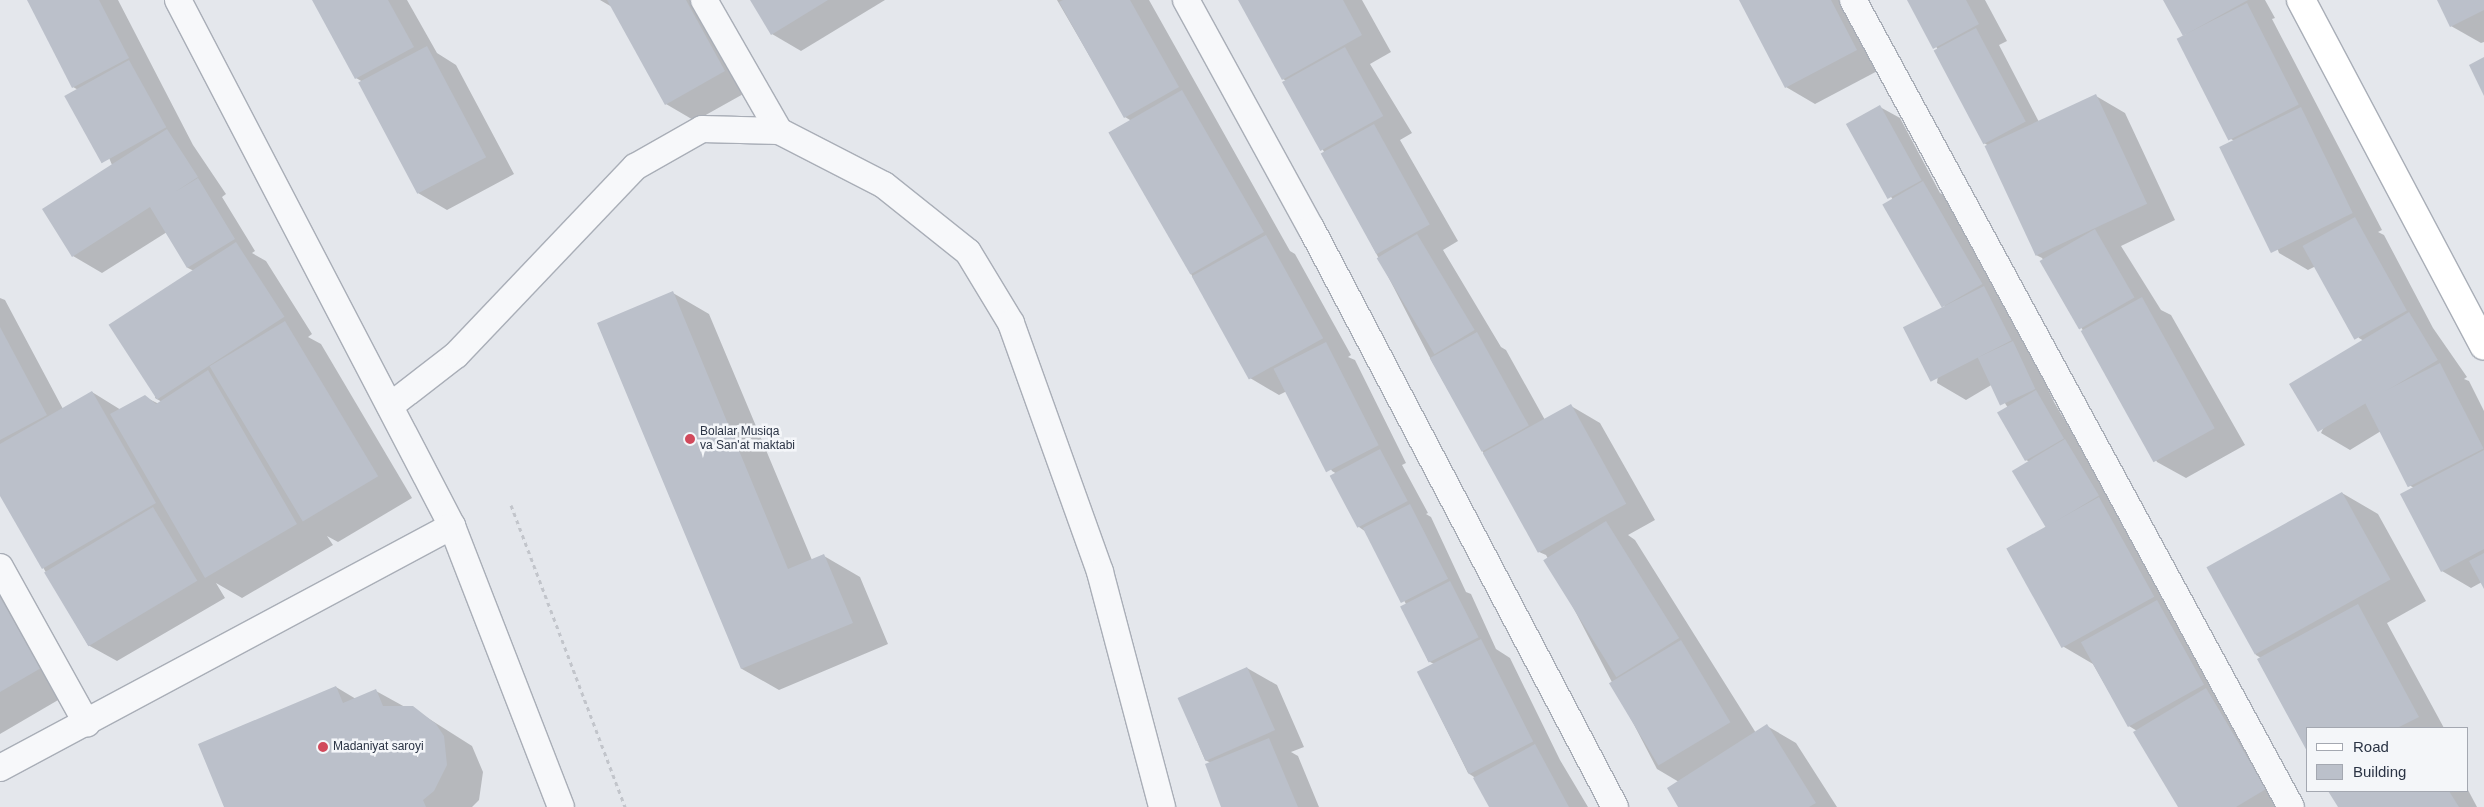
<!DOCTYPE html>
<html>
<head>
<meta charset="utf-8">
<style>
	body { margin:0 }
	#map { position:relative; width:2484px; height:807px; overflow:hidden; background:#e4e7ec; font-family:Helvetica,sans-serif }
	div>[style] { position:absolute }
	.shadow>* { inset:0; background:#0003 }
	.building>* { inset:0; background:#bbc0ca; transform-origin:0 0 }
	.path>* { height:3px; margin-top:-1.5px; transform-origin:0; background:repeating-linear-gradient(90deg,#c2c5cb 0 4px,transparent 0 8px) }
	.roads { filter:drop-shadow(1px 0 #a9aeb7) drop-shadow(-1px 0 #a9aeb7) drop-shadow(0 1px #a9aeb7) drop-shadow(0 -1px #a9aeb7) }
	.street>* { height:26px; margin:-13px; padding:0 13px; transform-origin:13px; border-radius:13px; background:#f7f8fa }
	.secondary>* { height:28px; margin:-14px; padding:0 14px; transform-origin:14px; border-radius:14px; background:#fff }
	.dots>* { width:14px; height:14px; translate:-50% -50%; box-sizing:border-box; border:2px solid #f4f6f9; border-radius:50% }
	span { translate:-50% -50%; white-space:nowrap; text-align:center; line-height:1.15; -webkit-text-stroke:5px #f4f6f9; paint-order:stroke }
	.poi-label { font-size:12px; color:#2b3445 }
	.left { translate:0 -50%; text-align:left }
	.legend { position:absolute; left:2306px; top:727px; width:162px; height:65px; box-sizing:border-box; background:#f4f6f9; border:1px solid #a4a8b1; margin:0; padding:6px 9px; list-style:none; font-size:15px; color:#2b3445 }
	.legend li { display:flex; align-items:center; gap:10px; height:25px }
	.legend b { width:25px; border:1px solid #a4a8b1 }
</style>
</head>
<body>
<div id="map">
	<div class="shadow">
		<i style="clip-path:polygon(28px 0,118px 0,193px 145px,226px 194px,222px 197px,255px 251px,252px 253px,266px 261px,312px 334px,308px 337px,321px 344px,412px 498px,338px 542px,327px 536px,333px 545px,242px 598px,216px 583px,225px 598px,117px 661px,88px 645px,0 493px,0 298px,5px 300px,63px 409px,92px 392px,121px 410px,145px 397px,159px 404px,162px 402px,155px 398px,194px 271px,188px 268px,167px 232px,102px 273px,73px 256px,112px 165px,82px 92px,73px 87px)"></i>
		<i style="clip-path:polygon(313px 0,407px 0,437px 53px,456px 65px,514px 174px,447px 210px,418px 193px,363px 82px,356px 78px)"></i>
		<i style="clip-path:polygon(600px 0,705px 0,754px 88px,695px 121px,666px 104px,612px 7px)"></i>
		<i style="clip-path:polygon(751px 0,885px 0,801px 51px,772px 34px)"></i>
		<i style="clip-path:polygon(1057px 0,1149px 0,1290px 251px,1295px 254px,1351px 355px,1348px 357px,1355px 360px,1406px 463px,1402px 465px,1428px 513px,1426px 514px,1431px 517px,1466px 592px,1471px 594px,1496px 649px,1510px 658px,1560px 760px,1588px 807px,1490px 807px,1474px 777px,1468px 773px,1418px 672px,1434px 664px,1428px 661px,1406px 604px,1366px 532px,1359px 527px,1337px 474px,1332px 471px,1287px 391px,1279px 395px,1250px 378px,1191px 274px,1130px 120px,1125px 117px)"></i>
		<i style="clip-path:polygon(1239px 0,1362px 0,1391px 52px,1370px 64px,1412px 133px,1400px 140px,1458px 241px,1443px 250px,1501px 347px,1506px 350px,1545px 420px,1571px 406px,1600px 423px,1655px 520px,1628px 535px,1635px 540px,1756px 733px,1767px 726px,1796px 743px,1837px 807px,1679px 807px,1679px 782px,1657px 769px,1546px 555px,1539px 552px,1429px 356px,1288px 82px,1283px 79px)"></i>
		<i style="clip-path:polygon(1740px 0,1850px 0,1885px 67px,1815px 104px,1786px 87px)"></i>
		<i style="clip-path:polygon(1909px 0,1985px 0,2007px 41px,1999px 45px,2039px 122px,2096px 96px,2125px 113px,2175px 220px,2121px 246px,2161px 310px,2171px 315px,2245px 445px,2186px 478px,2157px 462px,2042px 258px,2036px 255px,1989px 146px,1984px 143px,1938px 50px)"></i>
		<i style="clip-path:polygon(2165px 0,2265px 0,2275px 18px,2272px 19px,2382px 230px,2378px 232px,2384px 235px,2433px 328px,2467px 377px,2464px 379px,2469px 381px,2484px 411px,2484px 586px,2482px 582px,2471px 588px,2442px 571px,2414px 488px,2409px 485px,2381px 431px,2350px 450px,2321px 433px,2364px 341px,2359px 338px,2316px 266px,2308px 270px,2279px 253px,2238px 143px,2231px 139px,2189px 38px)"></i>
		<i style="clip-path:polygon(2438px 0,2484px 0,2484px 42px,2481px 43px,2451px 26px)"></i>
		<i style="clip-path:polygon(1880px 107px,1900px 118px,1940px 193px,1952px 199px,2035px 360px,2054px 402px,2293px 807px,2179px 807px,2137px 731px,2129px 726px,2093px 664px,2064px 647px,2048px 528px,2030px 462px,2026px 460px,2008px 408px,1993px 384px,1966px 400px,1937px 383px,1946px 308px,1893px 200px,1847px 125px)"></i>
		<i style="clip-path:polygon(673px 293px,709px 314px,812px 560px,824px 556px,860px 577px,888px 644px,779px 690px,742px 669px,599px 324px)"></i>
		<i style="clip-path:polygon(2342px 493px,2378px 514px,2426px 601px,2387px 623px,2444px 728px,2308px 728px,2261px 658px,2256px 655px,2208px 568px)"></i>
		<i style="clip-path:polygon(0 557px,77px 689px,0 734px)"></i>
		<i style="clip-path:polygon(1247px 668px,1277px 685px,1304px 747px,1291px 752px,1298px 756px,1319px 807px,1223px 807px,1211px 763px,1205px 760px,1179px 698px)"></i>
		<i style="clip-path:polygon(336px 687px,356px 699px,376px 691px,405px 707px,412px 708px,472px 746px,483px 772px,479px 800px,472px 807px,225px 807px)"></i>
		<i style="clip-path:polygon(2468px 790px,2477px 807px,2339px 807px,2330px 791px)"></i>
	</div>
	<div class="building">
		<i style="clip-path:polygon(27px 0,99px 0,129px 58px,72px 88px)"></i>
		<i style="clip-path:polygon(312px 0,388px 0,414px 47px,355px 79px)"></i>
		<i style="clip-path:polygon(607px 0,686px 0,725px 71px,665px 105px)"></i>
		<i style="clip-path:polygon(750px 0,828px 0,771px 35px)"></i>
		<i style="clip-path:polygon(1063px 0,1130px 0,1179px 87px,1124px 118px,1059px 2px)"></i>
		<i style="clip-path:polygon(1238px 0,1343px 0,1362px 35px,1282px 80px)"></i>
		<i style="clip-path:polygon(1739px 0,1831px 0,1857px 50px,1785px 88px)"></i>
		<i style="clip-path:polygon(1907px 0,1966px 0,1979px 24px,1933px 49px)"></i>
		<i style="clip-path:polygon(2163px 0,2248px 0,2183px 36px)"></i>
		<i style="clip-path:polygon(2437px 0,2484px 0,2484px 10px,2450px 27px)"></i>
		<i style="left:2247px;top:3px;width:114px;height:79px;rotate:63deg"></i>
		<i style="left:1976px;top:28px;width:106px;height:48px;rotate:62deg"></i>
		<i style="left:427px;top:46px;width:126px;height:78px;rotate:62deg"></i>
		<i style="left:1345px;top:47px;width:79px;height:72px;rotate:61deg"></i>
		<i style="clip-path:polygon(2484px 57px,2484px 96px,2469px 65px)"></i>
		<i style="left:129px;top:60px;width:77px;height:74px;rotate:61deg"></i>
		<i style="left:1182px;top:90px;width:164px;height:85px;rotate:60deg"></i>
		<i style="left:2096px;top:94px;width:121px;height:123px;rotate:65deg"></i>
		<i style="left:1880px;top:105px;width:86px;height:39px;rotate:61deg"></i>
		<i style="left:2301px;top:107px;width:118px;height:91px;rotate:64deg"></i>
		<i style="left:1374px;top:124px;width:115px;height:61px;rotate:61deg"></i>
		<i style="clip-path:polygon(167px 129px,198px 177px,175px 192px,198px 178px,235px 239px,187px 268px,150px 207px,72px 257px,42px 209px)"></i>
		<i style="left:1923px;top:181px;width:119px;height:47px;rotate:60deg"></i>
		<i style="left:2355px;top:217px;width:107px;height:60px;rotate:61deg"></i>
		<i style="left:2095px;top:229px;width:79px;height:64px;rotate:60deg"></i>
		<i style="left:1417px;top:234px;width:112px;height:47px;rotate:59deg"></i>
		<i style="left:1266px;top:235px;width:118px;height:85px;rotate:61deg"></i>
		<i style="left:236px;top:242px;width:89px;height:152px;rotate:57deg"></i>
		<i style="left:1984px;top:286px;width:61px;height:91px;rotate:63deg"></i>
		<i style="clip-path:polygon(673px 291px,788px 569px,824px 554px,853px 623px,741px 669px,597px 323px)"></i>
		<i style="left:2142px;top:297px;width:150px;height:70px;rotate:61deg"></i>
		<i style="left:2409px;top:312px;width:56px;height:140px;rotate:59deg"></i>
		<i style="left:285px;top:321px;width:181px;height:88px;rotate:59deg"></i>
		<i style="clip-path:polygon(0 327px,47px 415px,0 440px)"></i>
		<i style="left:1477px;top:332px;width:107px;height:54px;rotate:61deg"></i>
		<i style="left:2013px;top:341px;width:53px;height:39px;rotate:65deg"></i>
		<i style="left:1326px;top:342px;width:116px;height:59px;rotate:63deg"></i>
		<i style="left:2440px;top:363px;width:96px;height:85px;rotate:63deg"></i>
		<i style="clip-path:polygon(208px 370px,297px 524px,205px 578px,110px 414px,145px 395px,156px 404px)"></i>
		<i style="left:2036px;top:390px;width:56px;height:45px;rotate:60deg"></i>
		<i style="clip-path:polygon(92px 391px,156px 503px,42px 569px,0 496px,0 444px)"></i>
		<i style="left:1571px;top:404px;width:114px;height:101px;rotate:61deg"></i>
		<i style="left:2065px;top:439px;width:66px;height:62px;rotate:59deg"></i>
		<i style="left:1380px;top:449px;width:59px;height:57px;rotate:62deg"></i>
		<i style="clip-path:polygon(2484px 450px,2484px 549px,2441px 572px,2400px 494px)"></i>
		<i style="left:2342px;top:492px;width:100px;height:155px;rotate:61deg"></i>
		<i style="left:2099px;top:497px;width:114px;height:106px;rotate:61deg"></i>
		<i style="left:1410px;top:504px;width:84px;height:53px;rotate:63deg"></i>
		<i style="left:153px;top:507px;width:86px;height:127px;rotate:59deg"></i>
		<i style="left:1606px;top:521px;width:138px;height:74px;rotate:58deg"></i>
		<i style="clip-path:polygon(2484px 553px,2484px 589px,2469px 561px)"></i>
		<i style="left:1450px;top:581px;width:63px;height:56px;rotate:63deg"></i>
		<i style="clip-path:polygon(0 597px,41px 668px,0 692px)"></i>
		<i style="left:2157px;top:600px;width:97px;height:87px;rotate:61deg"></i>
		<i style="clip-path:polygon(2358px 604px,2419px 717px,2397px 728px,2308px 728px,2308px 753px,2257px 659px)"></i>
		<i style="left:1481px;top:639px;width:115px;height:72px;rotate:63deg"></i>
		<i style="left:1681px;top:640px;width:96px;height:84px;rotate:59deg"></i>
		<i style="left:1247px;top:667px;width:69px;height:76px;rotate:66deg"></i>
		<i style="clip-path:polygon(336px 686px,343px 703px,376px 689px,383px 706px,413px 706px,436px 724px,444px 736px,447px 765px,434px 791px,423px 800px,426px 807px,224px 807px,198px 744px)"></i>
		<i style="clip-path:polygon(2206px 688px,2266px 789px,2236px 807px,2178px 807px,2133px 732px)"></i>
		<i style="clip-path:polygon(1767px 724px,1816px 803px,1809px 807px,1678px 807px,1667px 788px)"></i>
		<i style="clip-path:polygon(1269px 738px,1298px 807px,1221px 807px,1205px 764px)"></i>
		<i style="clip-path:polygon(1535px 744px,1569px 807px,1489px 807px,1473px 778px)"></i>
		<i style="clip-path:polygon(2328px 791px,2449px 791px,2459px 807px,2338px 807px)"></i>
	</div>
	<div class="path">
		<i style="left:511px;top:505px;width:323px;rotate:69.3deg"></i>
	</div>
	<div class="roads">
		<div class="street">
			<i style="left:178px;top:0;width:593px;rotate:62.48deg"></i>
			<i style="left:452px;top:526px;width:301px;rotate:68.8deg"></i>
			<i style="left:704px;top:0;width:151px;rotate:60.2deg"></i>
			<i style="left:1186px;top:0;width:260px;rotate:61.3deg"></i>
			<i style="left:1311px;top:228px;width:654px;rotate:62.3deg"></i>
			<i style="left:1853px;top:0;width:918px;rotate:61.51deg"></i>
			<i style="left:390px;top:406px;width:83px;rotate:-37.7deg"></i>
			<i style="left:456px;top:355px;width:260px;rotate:-46.4deg"></i>
			<i style="left:635px;top:167px;width:77px;rotate:-29.6deg"></i>
			<i style="left:702px;top:129px;width:77px;rotate:1.5deg"></i>
			<i style="left:779px;top:131px;width:118px;rotate:27.2deg"></i>
			<i style="left:884px;top:185px;width:107px;rotate:38.6deg"></i>
			<i style="left:968px;top:252px;width:83px;rotate:58.8deg"></i>
			<i style="left:1011px;top:323px;width:264px;rotate:70.3deg"></i>
			<i style="left:1100px;top:572px;width:243px;rotate:75.2deg"></i>
			<i style="left:0;top:567px;width:179px;rotate:61deg"></i>
			<i style="left:0;top:768px;width:513px;rotate:-28.16deg"></i>
		</div>
		<div class="secondary">
			<i style="left:2301px;top:0;width:391px;rotate:62.1deg"></i>
		</div>
	</div>
	<div class="dots">
		<i style="left:690px;top:439px;background:#d1495b"></i>
		<i style="left:323px;top:747px;background:#d1495b"></i>
	</div>
	<div class="poi-label">
		<span class="left" style="left:700px;top:439px">Bolalar Musiqa<br>va San'at maktabi</span>
		<span class="left" style="left:333px;top:747px">Madaniyat saroyi</span>
	</div>
	<ul class="legend">
	<li><b style="height:6px;background:#fff"></b>Road</li>
	<li><b style="height:14px;background:#bbc0ca"></b>Building</li>
	</ul>
</div>
</body>
</html>
